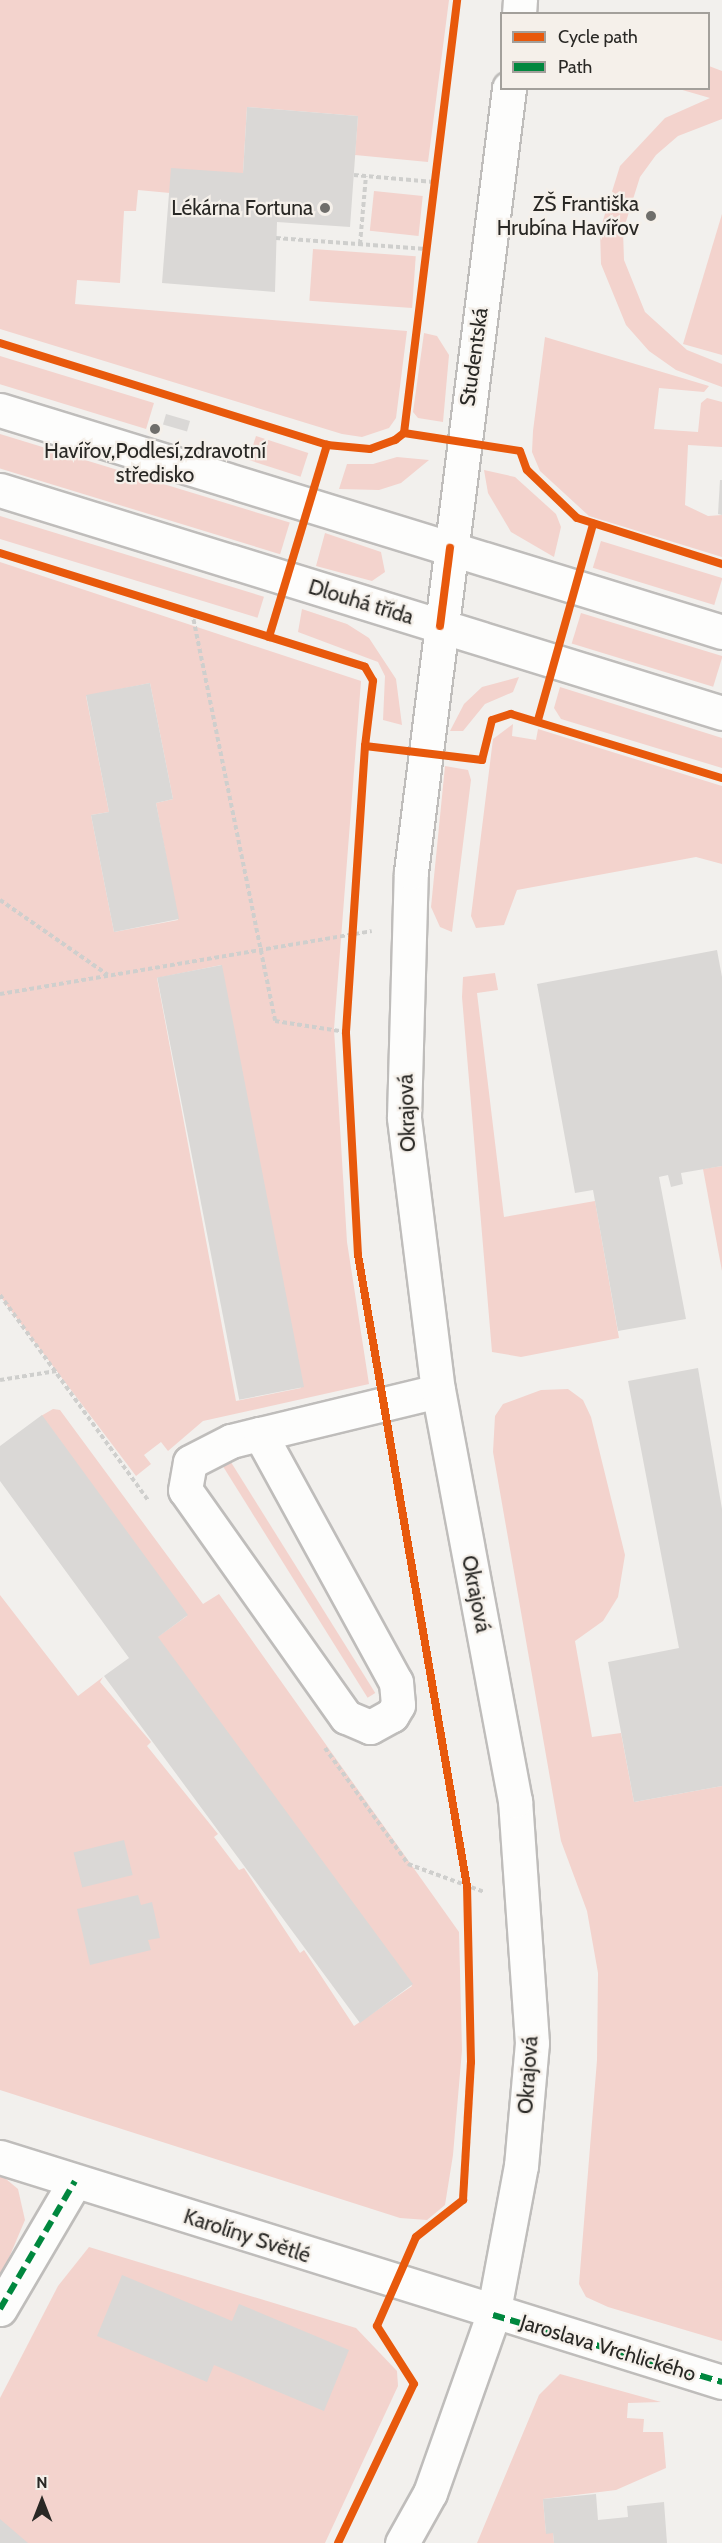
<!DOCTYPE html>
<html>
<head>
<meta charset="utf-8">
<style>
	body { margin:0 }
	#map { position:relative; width:722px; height:2543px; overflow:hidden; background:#f2f0ed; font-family:Cabin,sans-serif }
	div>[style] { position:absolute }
	.green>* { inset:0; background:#f3d3cd; transform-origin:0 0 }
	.building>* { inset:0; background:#dad8d6; transform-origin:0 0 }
	.path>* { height:4px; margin-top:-2px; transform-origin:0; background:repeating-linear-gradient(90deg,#cfcfcd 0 4.5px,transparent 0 7.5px) }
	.roads { filter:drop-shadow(2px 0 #bfbdbb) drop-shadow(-2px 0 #bfbdbb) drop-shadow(0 2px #bfbdbb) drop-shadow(0 -2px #bfbdbb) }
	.minor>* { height:33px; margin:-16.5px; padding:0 16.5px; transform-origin:16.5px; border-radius:16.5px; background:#fdfdfc }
	.quiet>* { height:6px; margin-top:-3px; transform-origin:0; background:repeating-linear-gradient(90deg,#00873e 0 12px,transparent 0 18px) }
	.cycleway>* { height:8px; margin:-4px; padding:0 4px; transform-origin:4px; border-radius:4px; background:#e8590c }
	.dots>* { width:16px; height:16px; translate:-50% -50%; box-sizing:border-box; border:3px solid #f5f0ea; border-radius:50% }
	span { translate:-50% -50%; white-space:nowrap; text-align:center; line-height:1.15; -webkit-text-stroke:4.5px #f5f0ea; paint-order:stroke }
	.poi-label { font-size:21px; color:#292825 }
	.right { translate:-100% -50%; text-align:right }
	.street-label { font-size:21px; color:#292825 }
	.legend { position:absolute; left:500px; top:12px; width:210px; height:78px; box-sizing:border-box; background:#f5f0ea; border:2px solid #a3a09b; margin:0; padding:8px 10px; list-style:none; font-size:18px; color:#292825 }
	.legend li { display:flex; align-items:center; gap:12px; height:30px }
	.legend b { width:30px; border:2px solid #a3a09b }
	.north { position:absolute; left:12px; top:2471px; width:60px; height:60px; -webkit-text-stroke:4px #f5f0ea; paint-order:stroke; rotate:0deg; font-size:16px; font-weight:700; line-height:24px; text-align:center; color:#292825 }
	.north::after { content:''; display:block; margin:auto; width:21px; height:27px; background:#292825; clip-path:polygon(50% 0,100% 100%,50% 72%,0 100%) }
</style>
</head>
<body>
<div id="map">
	<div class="green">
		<i style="clip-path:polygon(0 0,449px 0,428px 162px,355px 155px,358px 116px,247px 107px,243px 173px,170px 193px,138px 190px,136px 211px,124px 211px,120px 283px,77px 280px,75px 304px,407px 331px,396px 418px,389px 428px,362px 437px,342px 434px,0 329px)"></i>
		<i style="clip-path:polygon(709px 66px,722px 71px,722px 119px,678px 136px,656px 155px,640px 177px,623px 231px,624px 260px,645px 312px,687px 350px,722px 364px,722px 387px,676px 370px,649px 351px,626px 325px,601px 264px,600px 230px,620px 166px,665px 118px,710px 98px,679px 89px,708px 88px)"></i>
		<i style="left:374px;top:191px;width:49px;height:40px;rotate:6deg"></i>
		<i style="clip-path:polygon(722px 214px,722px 355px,683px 344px)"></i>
		<i style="left:313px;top:249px;width:103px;height:52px;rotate:4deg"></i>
		<i style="clip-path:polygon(424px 333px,437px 336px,449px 355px,443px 422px,418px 418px,413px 412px)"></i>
		<i style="clip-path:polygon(545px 337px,709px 386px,704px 392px,659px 388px,654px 429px,698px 432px,701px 403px,707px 398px,722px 402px,722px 447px,688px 445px,685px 505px,708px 516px,722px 515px,722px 557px,589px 516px,540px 471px,532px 452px,533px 431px)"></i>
		<i style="left:0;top:356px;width:161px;height:27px;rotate:17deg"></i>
		<i style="left:0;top:434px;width:303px;height:33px;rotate:17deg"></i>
		<i style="left:256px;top:436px;width:55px;height:25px;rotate:18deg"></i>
		<i style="clip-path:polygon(397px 457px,429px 460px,401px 483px,379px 490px,339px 489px,347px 464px,373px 464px)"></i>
		<i style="clip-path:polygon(484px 470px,515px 477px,556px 514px,561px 527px,554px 557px,511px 532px,488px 493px)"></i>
		<i style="left:0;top:516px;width:276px;height:22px;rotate:17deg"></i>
		<i style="clip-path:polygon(325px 533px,381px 552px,385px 572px,372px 581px,316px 566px)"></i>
		<i style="left:601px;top:541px;width:127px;height:28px;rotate:17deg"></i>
		<i style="clip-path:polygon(evenodd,0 562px,361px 681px,334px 1029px,347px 1242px,369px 1384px,203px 1421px,168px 1451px,161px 1442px,144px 1455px,151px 1464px,136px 1476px,0 1296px,0 562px,150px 683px,173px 799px,156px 803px,178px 920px,114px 932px,91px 815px,109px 812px,86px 696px,150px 683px,0 562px,221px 965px,301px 1388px,236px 1401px,157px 978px,221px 965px)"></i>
		<i style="clip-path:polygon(302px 609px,347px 624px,369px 638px,396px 679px,402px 725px,383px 720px,385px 676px,378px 662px,298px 632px)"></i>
		<i style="left:581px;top:613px;width:148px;height:32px;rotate:17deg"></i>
		<i style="clip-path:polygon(519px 677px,513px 692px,485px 704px,463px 731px,450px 731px,464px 704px,482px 687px)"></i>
		<i style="clip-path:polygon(560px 687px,722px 738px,722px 768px,561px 719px,554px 708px)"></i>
		<i style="clip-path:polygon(513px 724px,512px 736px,536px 740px,538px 729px,722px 786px,722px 864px,696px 857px,517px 890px,504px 925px,476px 928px,471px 916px,493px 739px)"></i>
		<i style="clip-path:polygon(445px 766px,468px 770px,471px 780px,452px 932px,440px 927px,431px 907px)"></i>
		<i style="clip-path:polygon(495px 973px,498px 990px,477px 993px,504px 1217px,595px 1201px,619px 1338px,521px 1357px,492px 1352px,462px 997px,463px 977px)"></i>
		<i style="clip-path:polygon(722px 1166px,722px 1271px,703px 1169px)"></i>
		<i style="clip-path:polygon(568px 1389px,583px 1400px,591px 1417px,625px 1555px,618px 1597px,603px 1621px,575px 1641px,592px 1737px,621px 1733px,634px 1802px,722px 1786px,722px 2341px,608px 2307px,586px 2297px,579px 2284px,597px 2060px,598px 1973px,587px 1911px,561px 1841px,493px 1452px,495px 1416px,503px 1404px,541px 1390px)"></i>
		<i style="clip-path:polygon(53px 1409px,60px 1410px,203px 1604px,219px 1594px,459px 1932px,462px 2050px,453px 2155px,445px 2205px,427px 2220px,400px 2218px,0 2090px,0 1595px,78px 1696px,103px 1677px,100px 1682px,151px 1742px,147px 1746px,218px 1834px,214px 1837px,239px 1870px,244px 1868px,300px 1953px,304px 1950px,354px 2026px,412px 1986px,156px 1638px,187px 1616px,41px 1416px)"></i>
		<i style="left:229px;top:1459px;width:276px;height:9px;rotate:58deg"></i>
		<i style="clip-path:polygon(0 2174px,18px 2189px,25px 2220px,0 2279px)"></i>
		<i style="clip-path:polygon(89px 2247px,356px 2328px,397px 2371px,398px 2386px,325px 2543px,0 2543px,0 2398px,58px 2286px)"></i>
		<i style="clip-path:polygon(560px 2374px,661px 2402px,628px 2403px,627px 2418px,644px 2419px,643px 2432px,663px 2432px,666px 2468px,616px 2490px,543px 2499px,546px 2533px,553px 2533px,554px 2543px,477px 2543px,539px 2395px)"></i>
	</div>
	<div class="building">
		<i style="clip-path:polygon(247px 107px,358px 116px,350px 227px,277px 222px,275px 292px,162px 283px,171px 168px,243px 173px)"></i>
		<i style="left:166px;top:414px;width:25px;height:11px;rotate:16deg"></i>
		<i style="clip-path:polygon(720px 480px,722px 480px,722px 515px,718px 514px)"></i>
		<i style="clip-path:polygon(150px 683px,173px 799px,156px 803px,179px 919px,114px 932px,91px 815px,109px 812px,86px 695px)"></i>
		<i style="clip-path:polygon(717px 950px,722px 977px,722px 1166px,681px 1173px,683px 1184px,671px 1187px,668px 1175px,659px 1177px,686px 1319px,618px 1331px,593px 1190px,575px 1193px,537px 984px)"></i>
		<i style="left:222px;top:965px;width:430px;height:66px;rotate:79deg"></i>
		<i style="clip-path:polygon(698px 1368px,722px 1509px,722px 1786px,634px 1802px,608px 1662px,679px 1648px,628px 1381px)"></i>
		<i style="clip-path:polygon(42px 1415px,188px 1615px,158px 1637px,413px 1984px,360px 2023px,104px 1676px,129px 1658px,0 1481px,0 1446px)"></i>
		<i style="left:124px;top:1840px;width:36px;height:52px;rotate:76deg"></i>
		<i style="clip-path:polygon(138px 1895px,141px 1905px,152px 1902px,160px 1938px,148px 1940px,151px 1950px,90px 1965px,77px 1909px)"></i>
		<i style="clip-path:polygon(122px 2275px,232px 2321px,239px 2304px,349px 2350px,324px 2411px,214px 2365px,207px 2382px,97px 2336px)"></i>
		<i style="clip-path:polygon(596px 2494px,598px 2520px,628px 2517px,627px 2506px,664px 2502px,667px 2543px,554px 2543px,553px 2533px,546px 2534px,543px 2499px)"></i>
		<i style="clip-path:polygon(0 2519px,28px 2543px,0 2543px)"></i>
	</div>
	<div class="path">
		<i style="left:354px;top:175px;width:80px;rotate:5deg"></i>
		<i style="left:276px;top:238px;width:150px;rotate:4.2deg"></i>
		<i style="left:360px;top:244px;width:68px;rotate:-85deg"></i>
		<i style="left:192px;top:612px;width:417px;rotate:78.5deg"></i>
		<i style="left:275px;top:1021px;width:72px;rotate:8.8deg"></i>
		<i style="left:0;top:900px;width:131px;rotate:34.8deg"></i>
		<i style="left:0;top:994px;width:377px;rotate:-9.6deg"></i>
		<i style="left:0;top:1295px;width:253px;rotate:54.2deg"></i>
		<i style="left:0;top:1380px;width:57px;rotate:-9.1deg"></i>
		<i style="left:325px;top:1748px;width:143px;rotate:54.4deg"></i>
		<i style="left:408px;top:1864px;width:81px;rotate:20.2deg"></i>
	</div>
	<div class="roads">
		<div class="minor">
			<i style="left:519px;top:14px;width:14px;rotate:-86deg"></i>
			<i style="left:0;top:410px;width:755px;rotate:17.09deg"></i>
			<i style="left:0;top:490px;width:756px;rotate:17.16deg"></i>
			<i style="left:260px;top:1434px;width:283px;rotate:61.3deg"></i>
			<i style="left:396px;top:1682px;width:23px;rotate:85deg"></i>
			<i style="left:398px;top:1705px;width:12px;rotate:121deg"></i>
			<i style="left:392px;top:1715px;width:25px;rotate:151deg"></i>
			<i style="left:370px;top:1727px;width:26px;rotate:-157deg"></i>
			<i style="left:346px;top:1717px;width:278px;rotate:-125.3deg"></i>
			<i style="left:185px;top:1490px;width:28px;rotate:-80deg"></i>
			<i style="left:190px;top:1462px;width:46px;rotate:-27.1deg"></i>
			<i style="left:231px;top:1441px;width:30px;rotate:-14deg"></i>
			<i style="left:260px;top:1434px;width:183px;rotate:-13.6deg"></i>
			<i style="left:0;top:2157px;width:756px;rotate:17.31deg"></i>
			<i style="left:0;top:2309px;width:148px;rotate:-59.6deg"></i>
			<i style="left:402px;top:2543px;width:57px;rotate:-60.8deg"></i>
			<i style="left:430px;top:2493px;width:189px;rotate:-70.5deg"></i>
			<i style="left:493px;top:2315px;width:152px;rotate:-79.4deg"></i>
			<i style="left:521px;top:2166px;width:123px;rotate:-84.9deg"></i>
			<i style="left:532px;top:2043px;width:243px;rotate:-94deg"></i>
			<i style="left:515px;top:1801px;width:417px;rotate:-100.6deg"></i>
			<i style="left:438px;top:1391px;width:276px;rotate:-97.1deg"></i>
			<i style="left:404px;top:1117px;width:245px;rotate:-88.4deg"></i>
			<i style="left:411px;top:872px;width:790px;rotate:-82.87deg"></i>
		</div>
	</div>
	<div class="quiet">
		<i style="left:0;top:2309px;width:148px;rotate:-59.6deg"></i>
		<i style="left:493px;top:2315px;width:239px;rotate:16.3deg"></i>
	</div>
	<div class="cycleway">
		<i style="left:0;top:343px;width:343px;rotate:17.3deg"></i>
		<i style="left:327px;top:445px;width:43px;rotate:5.3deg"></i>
		<i style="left:370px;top:449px;width:27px;rotate:-20deg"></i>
		<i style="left:395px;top:440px;width:11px;rotate:-38deg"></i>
		<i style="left:404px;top:433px;width:436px;rotate:-83deg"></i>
		<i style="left:404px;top:433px;width:117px;rotate:8.8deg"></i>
		<i style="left:520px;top:451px;width:20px;rotate:70deg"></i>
		<i style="left:527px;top:470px;width:69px;rotate:43.8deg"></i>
		<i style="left:577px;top:518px;width:152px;rotate:17.6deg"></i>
		<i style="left:0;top:553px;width:382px;rotate:17.3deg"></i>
		<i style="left:365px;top:667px;width:16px;rotate:60deg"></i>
		<i style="left:373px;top:681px;width:65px;rotate:97deg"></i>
		<i style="left:365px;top:746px;width:118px;rotate:6.8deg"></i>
		<i style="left:482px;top:760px;width:41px;rotate:-76deg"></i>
		<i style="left:492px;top:720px;width:20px;rotate:-18deg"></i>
		<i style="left:511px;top:714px;width:220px;rotate:16.9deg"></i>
		<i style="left:440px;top:626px;width:79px;rotate:-82.7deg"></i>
		<i style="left:269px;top:637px;width:201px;rotate:-73.2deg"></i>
		<i style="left:538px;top:720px;width:204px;rotate:-74.3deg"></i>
		<i style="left:338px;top:2543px;width:176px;rotate:-64.5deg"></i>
		<i style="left:414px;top:2384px;width:69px;rotate:-122.5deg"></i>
		<i style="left:377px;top:2326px;width:97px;rotate:-66.3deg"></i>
		<i style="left:416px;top:2237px;width:60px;rotate:-38.2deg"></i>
		<i style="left:463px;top:2200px;width:138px;rotate:-86.7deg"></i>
		<i style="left:471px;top:2062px;width:176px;rotate:-91.3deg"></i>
		<i style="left:467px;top:1886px;width:640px;rotate:-99.8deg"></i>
		<i style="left:358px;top:1255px;width:223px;rotate:-93.1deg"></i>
		<i style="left:346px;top:1032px;width:287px;rotate:-86.2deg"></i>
	</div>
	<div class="dots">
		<i style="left:325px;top:208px;background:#6f6e6b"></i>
		<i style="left:651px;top:216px;background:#6f6e6b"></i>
		<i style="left:155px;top:429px;background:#6f6e6b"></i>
	</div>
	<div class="poi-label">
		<span class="right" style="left:639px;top:216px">ZŠ Františka<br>Hrubína Havířov</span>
		<span class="right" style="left:313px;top:208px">Lékárna Fortuna</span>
		<span style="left:155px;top:463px">Havířov,Podlesí,zdravotní<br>středisko</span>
	</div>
	<div class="street-label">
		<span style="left:474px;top:357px;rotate:-82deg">Studentská</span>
		<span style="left:361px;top:602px;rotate:17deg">Dlouhá třída</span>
		<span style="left:407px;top:1113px;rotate:-92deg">Okrajová</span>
		<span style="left:476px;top:1594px;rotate:79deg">Okrajová</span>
		<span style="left:528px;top:2075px;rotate:-86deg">Okrajová</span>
		<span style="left:247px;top:2236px;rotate:18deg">Karolíny Světlé</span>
		<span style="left:608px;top:2348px;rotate:17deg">Jaroslava Vrchlického</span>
	</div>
	<ul class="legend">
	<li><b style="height:8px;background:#e8590c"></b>Cycle path</li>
	<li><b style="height:8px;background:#00873e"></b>Path</li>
	</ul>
	<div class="north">N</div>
</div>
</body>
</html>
